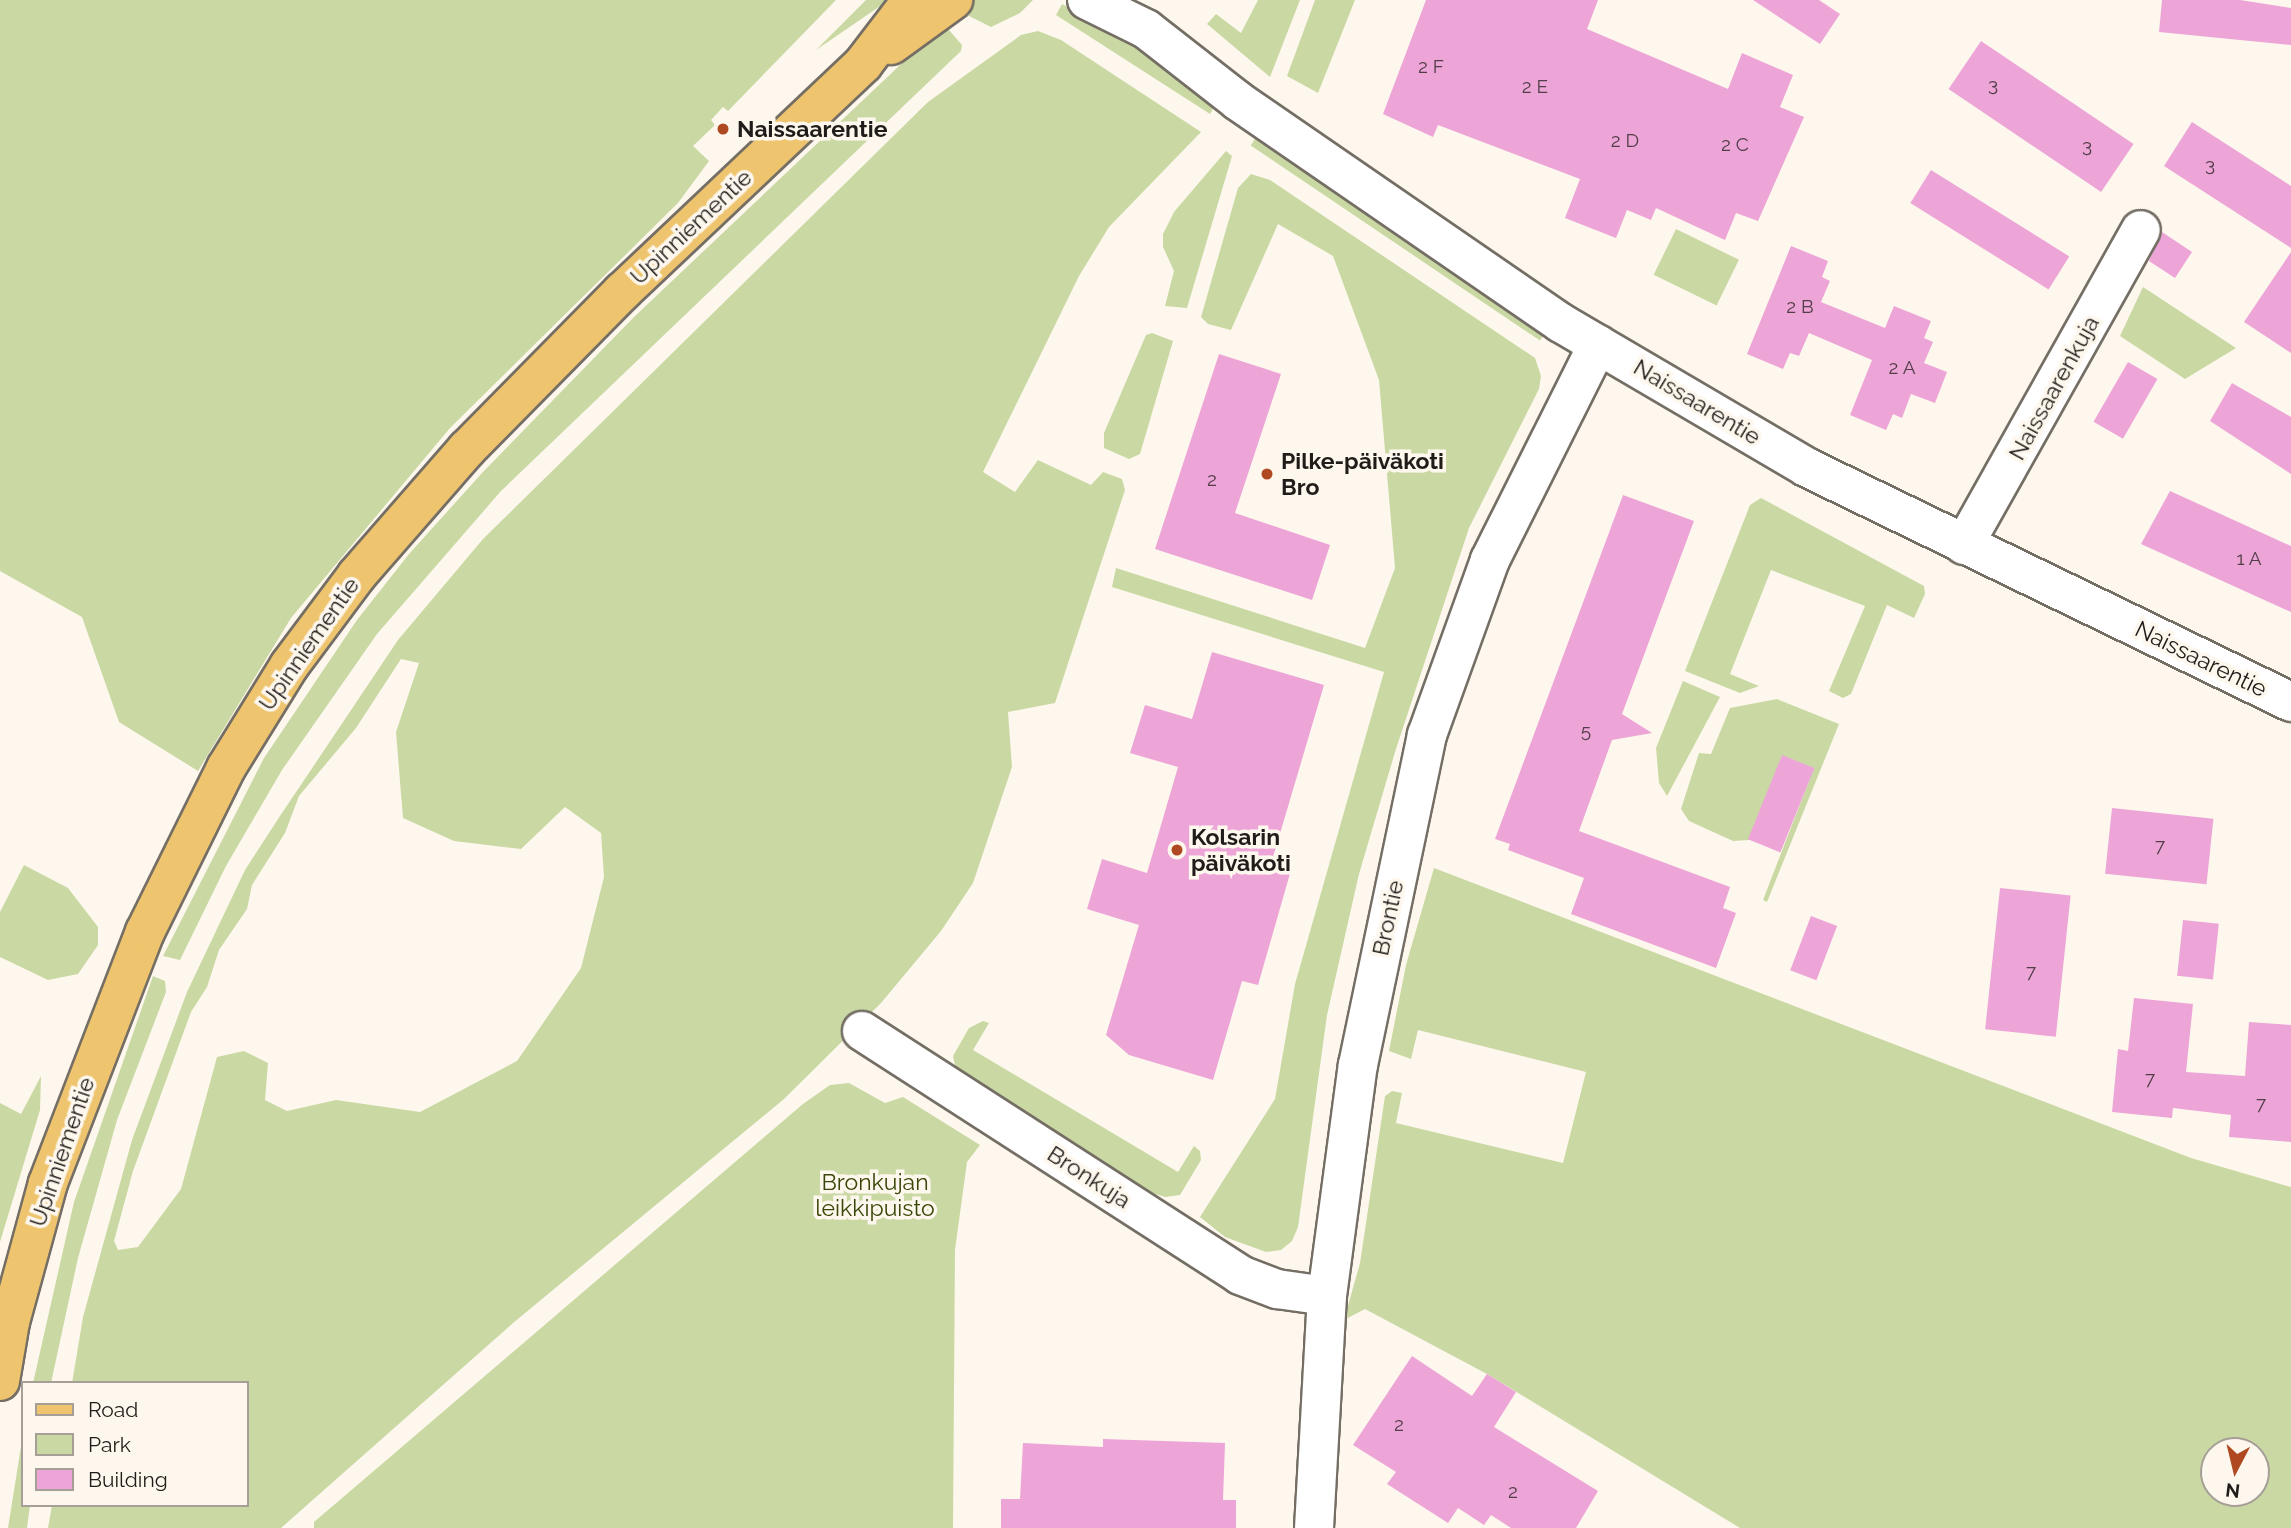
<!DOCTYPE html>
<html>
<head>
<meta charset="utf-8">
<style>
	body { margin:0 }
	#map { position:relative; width:2291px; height:1528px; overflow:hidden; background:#fef7ed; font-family:Raleway,sans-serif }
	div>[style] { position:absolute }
	.green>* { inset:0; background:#cad9a3; transform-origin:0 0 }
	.building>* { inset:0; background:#eda5d8; transform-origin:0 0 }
	.roads { filter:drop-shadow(2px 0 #746e65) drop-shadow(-2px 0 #746e65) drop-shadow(0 2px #746e65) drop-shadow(0 -2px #746e65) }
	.minor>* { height:38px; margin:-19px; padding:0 19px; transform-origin:19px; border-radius:19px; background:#fff }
	.major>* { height:38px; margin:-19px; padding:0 19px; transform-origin:19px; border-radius:19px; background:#eec46e }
	.dots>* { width:19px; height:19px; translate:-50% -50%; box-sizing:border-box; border:4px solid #fef7ed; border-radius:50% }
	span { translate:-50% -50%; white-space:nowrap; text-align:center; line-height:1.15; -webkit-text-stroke:7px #fef7ed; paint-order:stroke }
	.number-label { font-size:19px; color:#523e49 }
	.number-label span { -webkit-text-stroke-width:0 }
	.poi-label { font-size:23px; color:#1f1c19; font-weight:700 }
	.left { translate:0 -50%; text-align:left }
	.street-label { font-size:23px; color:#1f1c19 }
	.park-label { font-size:23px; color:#3a4608 }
	.legend { position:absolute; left:21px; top:1381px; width:228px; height:126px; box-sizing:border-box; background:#fef7ed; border:2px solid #a59f98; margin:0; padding:9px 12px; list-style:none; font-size:21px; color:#1f1c19 }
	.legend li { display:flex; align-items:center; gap:14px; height:35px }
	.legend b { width:35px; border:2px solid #a59f98 }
	.north { position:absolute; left:2200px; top:1437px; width:70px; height:70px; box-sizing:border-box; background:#fef7ed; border:2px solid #a59f98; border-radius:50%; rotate:187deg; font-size:19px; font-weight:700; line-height:28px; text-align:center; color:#1f1c19 }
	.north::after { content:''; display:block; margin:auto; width:24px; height:32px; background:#af4921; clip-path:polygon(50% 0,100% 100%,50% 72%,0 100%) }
</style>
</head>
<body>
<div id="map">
	<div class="green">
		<i style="clip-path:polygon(0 0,836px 0,728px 111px,723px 107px,711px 120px,715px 125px,693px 146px,709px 161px,678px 203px,450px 428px,291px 618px,198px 771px,119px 722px,82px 617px,0 571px)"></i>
		<i style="clip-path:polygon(866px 0,889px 0,816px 50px)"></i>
		<i style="clip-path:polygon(974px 0,1033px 0,1020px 13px,991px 27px,969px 16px)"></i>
		<i style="clip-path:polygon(1258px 0,1300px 0,1270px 77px,1207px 24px,1216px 14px,1241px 33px)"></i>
		<i style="clip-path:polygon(1315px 0,1355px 0,1318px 93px,1287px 76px)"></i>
		<i style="clip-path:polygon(1062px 4px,1111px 29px,1217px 101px,1210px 114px,1056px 15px)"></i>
		<i style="clip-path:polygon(949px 30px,962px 45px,961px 51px,501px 491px,377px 634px,282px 770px,226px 866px,180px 960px,163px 956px,264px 758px,357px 620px,409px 554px,482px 473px,634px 317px,936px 31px)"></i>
		<i style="clip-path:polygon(evenodd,1038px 31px,1061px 40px,1201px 132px,1109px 227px,1079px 276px,983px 472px,1015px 492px,1038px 460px,1091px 485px,1103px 472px,1122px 479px,1125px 490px,1055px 703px,1008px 712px,1012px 767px,973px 883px,941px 931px,881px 1003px,784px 1099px,513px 1323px,281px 1528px,48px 1528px,52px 1505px,247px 1505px,247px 1383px,72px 1383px,83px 1317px,132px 1140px,187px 992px,245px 870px,280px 816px,398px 640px,483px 539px,928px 102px,1021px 35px,1038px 31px,401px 659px,419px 663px,396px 732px,403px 818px,454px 841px,521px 849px,565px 807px,601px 833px,604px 877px,581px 968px,517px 1061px,420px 1112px,336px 1100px,287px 1111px,265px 1100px,268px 1063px,244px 1051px,217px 1057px,181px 1189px,138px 1247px,118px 1250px,114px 1241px,133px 1171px,191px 1012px,207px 987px,219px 950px,247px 909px,252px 885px,285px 833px,299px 796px,356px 728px,401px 659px)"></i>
		<i style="left:1259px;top:133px;width:349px;height:15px;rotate:34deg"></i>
		<i style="clip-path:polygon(1226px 151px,1232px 156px,1187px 308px,1165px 306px,1174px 271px,1163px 247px,1163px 234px,1174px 212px)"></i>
		<i style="clip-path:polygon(1251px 174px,1270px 180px,1535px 358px,1541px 376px,1539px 389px,1469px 528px,1395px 752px,1359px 874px,1327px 1015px,1298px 1227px,1292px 1241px,1281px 1250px,1266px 1252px,1225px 1237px,1200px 1217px,1275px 1099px,1295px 984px,1384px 672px,1112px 587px,1116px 568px,1365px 648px,1395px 568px,1379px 380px,1333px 256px,1278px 224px,1231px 330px,1208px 324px,1201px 317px,1238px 188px)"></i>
		<i style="left:1676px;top:229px;width:70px;height:51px;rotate:26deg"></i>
		<i style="clip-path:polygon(2143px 287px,2236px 348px,2185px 379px,2120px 336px)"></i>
		<i style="clip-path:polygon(1152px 333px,1173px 341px,1140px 454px,1129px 459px,1104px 448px,1104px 433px,1146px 335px)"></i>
		<i style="clip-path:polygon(1761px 498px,1924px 586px,1925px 594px,1914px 618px,1887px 605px,1851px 694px,1843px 698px,1829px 691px,1865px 606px,1771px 570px,1730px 674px,1759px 686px,1740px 693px,1685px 671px,1750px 505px)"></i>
		<i style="clip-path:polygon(1683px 681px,1720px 697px,1667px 796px,1659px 783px,1656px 748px)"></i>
		<i style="clip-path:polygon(1777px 699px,1839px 724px,1767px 902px,1763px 900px,1814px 768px,1782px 756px,1749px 840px,1733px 841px,1689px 821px,1681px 809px,1699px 753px,1711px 754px,1730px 708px)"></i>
		<i style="clip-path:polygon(24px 865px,68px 888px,98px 927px,98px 945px,78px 974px,48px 980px,0 957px,0 912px)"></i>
		<i style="clip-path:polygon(evenodd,1434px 868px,2191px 1158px,2291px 1187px,2291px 1528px,1740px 1528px,1487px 1374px,1365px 1309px,1344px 1320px,1360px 1263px,1385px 1096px,1392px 1091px,1402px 1093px,1396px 1123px,1563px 1163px,1586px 1072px,1418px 1030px,1411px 1059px,1389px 1051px,1406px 965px,1434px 868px,2214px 1451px,2256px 1451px,2256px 1493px,2214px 1493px,2214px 1451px)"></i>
		<i style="clip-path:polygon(153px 976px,165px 981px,166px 992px,117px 1120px,78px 1258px,51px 1383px,33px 1383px,74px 1202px)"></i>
		<i style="clip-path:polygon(983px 1021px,989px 1023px,973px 1050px,1178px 1172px,1194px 1146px,1200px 1151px,1201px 1160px,1180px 1195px,1165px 1197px,1149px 1192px,956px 1070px,953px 1056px,969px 1028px)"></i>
		<i style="clip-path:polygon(41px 1076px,40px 1110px,0 1242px,0 1103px,21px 1114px)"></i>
		<i style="clip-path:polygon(849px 1083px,885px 1103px,903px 1097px,980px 1145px,967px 1162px,955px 1250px,953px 1528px,314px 1528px,314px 1522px,803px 1104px,830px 1085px)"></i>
		<i style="clip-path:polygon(23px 1434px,23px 1505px,30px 1505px,27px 1528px,8px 1528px)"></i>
	</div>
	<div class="building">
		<i style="clip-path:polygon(1426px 0,1598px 0,1587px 29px,1728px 89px,1742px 53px,1793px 75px,1780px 107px,1804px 117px,1758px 221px,1736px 213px,1725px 240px,1656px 208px,1651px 220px,1627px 210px,1616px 238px,1565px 218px,1580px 179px,1438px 125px,1433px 137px,1383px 114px)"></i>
		<i style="clip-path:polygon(1753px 0,1819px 0,1840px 14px,1820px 44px)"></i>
		<i style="clip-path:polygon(2162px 0,2240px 0,2291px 8px,2291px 45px,2159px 32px)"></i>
		<i style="left:1981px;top:41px;width:184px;height:58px;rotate:34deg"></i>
		<i style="clip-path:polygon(2192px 122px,2291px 186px,2291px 248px,2164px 166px)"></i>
		<i style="left:1931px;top:170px;width:163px;height:39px;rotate:32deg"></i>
		<i style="clip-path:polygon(2162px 232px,2192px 252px,2175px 278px,2149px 261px)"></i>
		<i style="clip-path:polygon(1791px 246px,1828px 261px,1822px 277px,1830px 281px,1821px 302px,1885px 328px,1894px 306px,1931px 321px,1924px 338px,1933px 342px,1924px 363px,1947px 372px,1935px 403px,1911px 394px,1902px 418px,1893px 414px,1886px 430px,1850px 415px,1872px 360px,1809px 333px,1799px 356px,1790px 353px,1783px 369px,1747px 354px)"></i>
		<i style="clip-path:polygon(2291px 252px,2291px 353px,2244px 322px)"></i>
		<i style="clip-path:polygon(1219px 354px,1281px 374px,1235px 513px,1330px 545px,1312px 600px,1155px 549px)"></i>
		<i style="left:2128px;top:362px;width:34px;height:69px;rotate:30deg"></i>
		<i style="clip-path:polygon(2232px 383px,2291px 417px,2291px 474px,2210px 421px)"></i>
		<i style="clip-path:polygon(2170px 491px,2291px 546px,2291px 612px,2141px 544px)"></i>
		<i style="clip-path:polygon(1623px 495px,1694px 521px,1622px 714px,1652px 733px,1612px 740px,1579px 831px,1730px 887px,1723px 908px,1736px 913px,1716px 968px,1571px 914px,1584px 878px,1508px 850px,1510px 844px,1495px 839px)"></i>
		<i style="clip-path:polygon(1212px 652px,1324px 685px,1271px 864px,1291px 870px,1258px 985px,1242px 981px,1213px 1080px,1129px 1055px,1106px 1035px,1139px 925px,1087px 909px,1102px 859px,1147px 873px,1178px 767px,1130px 753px,1145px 705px,1192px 719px)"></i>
		<i style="left:1782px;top:755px;width:35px;height:91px;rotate:22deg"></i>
		<i style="left:2112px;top:808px;width:102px;height:66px;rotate:6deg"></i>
		<i style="left:2000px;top:888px;width:71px;height:142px;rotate:6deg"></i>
		<i style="left:1811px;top:916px;width:28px;height:58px;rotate:21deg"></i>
		<i style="left:2183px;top:920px;width:36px;height:56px;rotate:6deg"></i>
		<i style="clip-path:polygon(2134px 998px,2193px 1004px,2186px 1072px,2245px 1076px,2249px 1022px,2291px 1025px,2291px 1142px,2229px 1137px,2231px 1115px,2173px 1108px,2172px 1118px,2112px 1112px,2118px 1049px,2128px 1051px)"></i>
		<i style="clip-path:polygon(1412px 1356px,1472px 1396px,1487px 1374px,1516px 1392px,1494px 1427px,1598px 1491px,1576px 1528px,1511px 1528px,1491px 1515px,1484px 1525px,1458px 1508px,1448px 1523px,1387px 1484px,1396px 1472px,1353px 1445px)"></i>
		<i style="clip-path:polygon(1103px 1439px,1225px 1443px,1223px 1500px,1236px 1500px,1236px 1528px,1001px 1528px,1001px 1499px,1020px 1499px,1023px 1443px,1103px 1447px)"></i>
	</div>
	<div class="roads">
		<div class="minor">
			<i style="left:1087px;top:0;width:66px;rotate:26.2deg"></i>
			<i style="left:1146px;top:29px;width:117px;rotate:38deg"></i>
			<i style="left:1238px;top:101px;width:392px;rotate:34.5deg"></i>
			<i style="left:1561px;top:323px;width:284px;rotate:30.4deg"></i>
			<i style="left:1806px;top:467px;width:539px;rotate:25.85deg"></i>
			<i style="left:1964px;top:545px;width:361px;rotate:-60.7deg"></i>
			<i style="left:862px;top:1031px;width:450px;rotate:32.8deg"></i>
			<i style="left:1240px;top:1275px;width:40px;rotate:21deg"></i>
			<i style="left:1277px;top:1289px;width:50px;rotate:8deg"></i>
			<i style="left:1314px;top:1528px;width:232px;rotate:-86.8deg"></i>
			<i style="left:1327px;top:1296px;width:233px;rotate:-82.4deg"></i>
			<i style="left:1358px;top:1065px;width:337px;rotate:-78.2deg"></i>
			<i style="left:1427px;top:735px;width:186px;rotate:-70.2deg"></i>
			<i style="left:1490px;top:560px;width:241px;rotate:-63.4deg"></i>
		</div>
		<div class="major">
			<i style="left:891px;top:45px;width:77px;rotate:-36deg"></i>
			<i style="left:0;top:1381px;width:60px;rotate:-80.4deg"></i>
			<i style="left:10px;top:1322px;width:144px;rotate:-74.7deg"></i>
			<i style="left:48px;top:1183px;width:269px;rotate:-68.9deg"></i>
			<i style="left:145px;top:932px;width:183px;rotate:-63.7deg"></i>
			<i style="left:226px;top:768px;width:120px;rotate:-58.3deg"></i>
			<i style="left:289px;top:666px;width:114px;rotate:-53.2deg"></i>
			<i style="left:357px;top:575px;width:167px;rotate:-48.9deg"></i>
			<i style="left:467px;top:449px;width:221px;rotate:-45.4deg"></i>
			<i style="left:622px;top:292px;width:332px;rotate:-43.4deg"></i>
			<i style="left:863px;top:64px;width:81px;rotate:-52.6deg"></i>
		</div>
	</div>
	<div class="dots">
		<i style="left:723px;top:129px;background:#af4921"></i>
		<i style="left:1267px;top:474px;background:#af4921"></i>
		<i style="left:1177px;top:850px;background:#af4921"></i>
	</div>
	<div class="number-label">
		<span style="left:1431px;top:67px">2 F</span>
		<span style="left:1993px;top:85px">3</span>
		<span style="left:1535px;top:87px">2 E</span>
		<span style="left:1625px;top:141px">2 D</span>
		<span style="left:1735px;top:145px">2 C</span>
		<span style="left:2087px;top:146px">3</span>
		<span style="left:2210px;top:165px">3</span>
		<span style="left:1800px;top:307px">2 B</span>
		<span style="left:1902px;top:368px">2 A</span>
		<span style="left:1212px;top:480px">2</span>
		<span style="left:2249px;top:559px">1 A</span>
		<span style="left:1586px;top:731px">5</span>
		<span style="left:2160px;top:846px">7</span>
		<span style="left:2031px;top:972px">7</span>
		<span style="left:2150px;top:1079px">7</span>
		<span style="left:2261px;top:1104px">7</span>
		<span style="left:1399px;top:1425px">2</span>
		<span style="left:1513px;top:1492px">2</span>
	</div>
	<div class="poi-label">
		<span class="left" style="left:737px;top:129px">Naissaarentie</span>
		<span class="left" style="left:1281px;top:474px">Pilke-päiväkoti<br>Bro</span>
		<span class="left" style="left:1191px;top:850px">Kolsarin<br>päiväkoti</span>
	</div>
	<div class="street-label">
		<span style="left:691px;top:227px;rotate:-43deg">Upinniementie</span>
		<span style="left:2054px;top:388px;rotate:-61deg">Naissaarenkuja</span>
		<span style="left:1697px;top:402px;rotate:31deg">Naissaarentie</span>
		<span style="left:309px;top:644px;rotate:-55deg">Upinniementie</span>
		<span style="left:2201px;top:659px;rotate:26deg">Naissaarentie</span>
		<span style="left:1388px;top:918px;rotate:-78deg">Brontie</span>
		<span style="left:62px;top:1152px;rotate:-71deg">Upinniementie</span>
		<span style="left:1089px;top:1177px;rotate:33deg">Bronkuja</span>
	</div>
	<div class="park-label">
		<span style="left:875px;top:1195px">Bronkujan<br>leikkipuisto</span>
	</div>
	<ul class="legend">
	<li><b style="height:9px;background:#eec46e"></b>Road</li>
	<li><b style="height:19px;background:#cad9a3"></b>Park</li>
	<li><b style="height:19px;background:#eda5d8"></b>Building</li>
	</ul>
	<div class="north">N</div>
</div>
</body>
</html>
